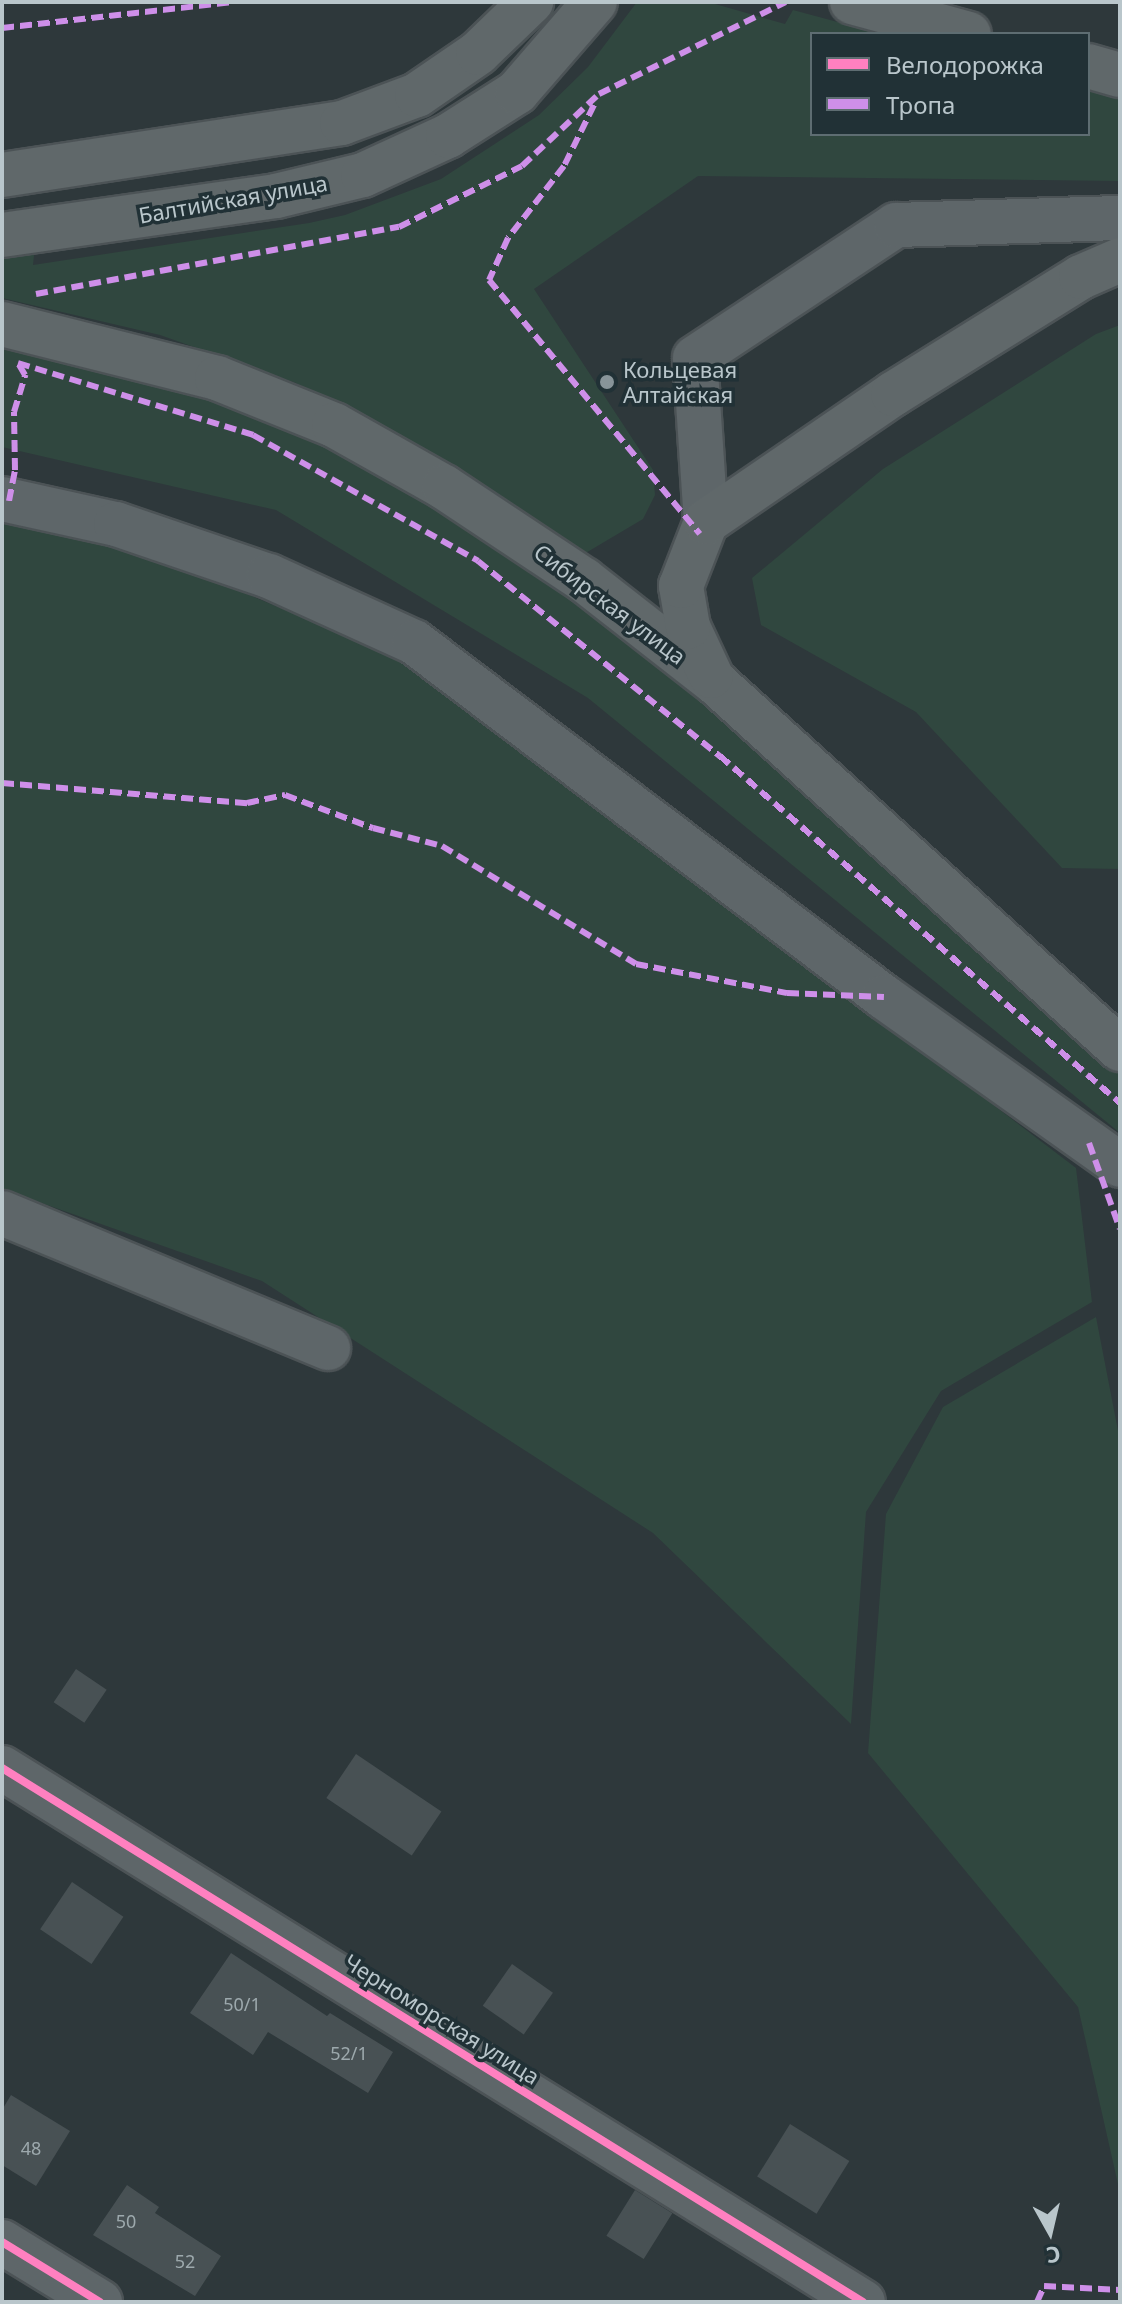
<!DOCTYPE html>
<html>
<head>
<meta charset="utf-8">
<style>
	body { margin:0 }
	#map { position:relative; width:1122px; height:2304px; overflow:hidden; background:#2e383b; font-family:"Noto Sans",sans-serif }
	div>[style] { position:absolute }
	.green>* { inset:0; background:#30473f }
	.building>* { inset:0; background:#485154; transform-origin:0 0 }
	.roads { filter:drop-shadow(2px 0 #4c5356) drop-shadow(-2px 0 #4c5356) drop-shadow(0 2px #4c5356) drop-shadow(0 -2px #4c5356) }
	.minor>* { height:44px; margin:-22px; padding:0 22px; transform-origin:22px; border-radius:22px; background:#5e6669 }
	.major>* { height:44px; margin:-22px; padding:0 22px; transform-origin:22px; border-radius:22px; background:#60686a }
	.quiet>* { height:6px; margin-top:-3px; transform-origin:0; background:repeating-linear-gradient(90deg,#ce8fe9 0 12px,transparent 0 18px) }
	.cycleway>* { height:8px; margin:-4px; padding:0 4px; transform-origin:4px; border-radius:4px; background:#ff80c0 }
	.dots>* { width:22px; height:22px; translate:-50% -50%; box-sizing:border-box; border:4px solid #213136; border-radius:50% }
	span { translate:-50% -50%; white-space:nowrap; text-align:center; line-height:1.15; -webkit-text-stroke:7px #213136; paint-order:stroke }
	.number-label { font-size:18px; color:#9da9ad }
	.number-label span { -webkit-text-stroke-width:0 }
	.street-label { font-size:22px; color:#b9c6cb }
	.poi-label { font-size:22px; color:#b9c6cb }
	.left { translate:0 -50%; text-align:left }
	.frame { position:absolute; inset:0; border:4px solid #b9c6cb; pointer-events:none }
	.legend { position:absolute; left:810px; top:32px; width:280px; height:104px; box-sizing:border-box; background:#213136; border:2px solid #5e6d72; margin:0; padding:10px 14px; list-style:none; font-size:24px; color:#b9c6cb }
	.legend li { display:flex; align-items:center; gap:16px; height:40px }
	.legend b { width:40px; border:2px solid #5e6d72 }
	.north { position:absolute; left:1010px; top:2192px; width:80px; height:80px; -webkit-text-stroke:6px #213136; paint-order:stroke; rotate:172deg; font-size:22px; font-weight:700; line-height:32px; text-align:center; color:#b9c6cb }
	.north::after { content:''; display:block; margin:auto; width:28px; height:36px; background:#b9c6cb; clip-path:polygon(50% 0,100% 100%,50% 72%,0 100%) }
</style>
</head>
<body>
<div id="map">
	<div class="green">
		<i style="clip-path:polygon(637px 2px,708px 2px,785px 24px,793px 10px,882px 34px,812px 34px,812px 134px,1088px 134px,1088px 90px,1120px 98px,1120px 181px,698px 176px,534px 289px,653px 470px,655px 495px,643px 519px,584px 554px,457px 467px,296px 383px,160px 335px,2px 298px,2px 252px,35px 246px,33px 265px,309px 223px,345px 215px,441px 179px,539px 115px,588px 67px)"></i>
		<i style="clip-path:polygon(1120px 325px,1120px 869px,1062px 868px,916px 712px,761px 625px,752px 578px,883px 469px,1096px 334px)"></i>
		<i style="clip-path:polygon(2px 332px,180px 377px,443px 498px,657px 651px,856px 826px,1120px 1071px,1120px 1133px,588px 698px,276px 510px,2px 447px)"></i>
		<i style="clip-path:polygon(2px 516px,120px 541px,419px 666px,1076px 1168px,1092px 1302px,941px 1391px,866px 1512px,851px 1724px,653px 1533px,262px 1281px,2px 1189px)"></i>
		<i style="clip-path:polygon(1096px 1317px,1120px 1441px,1120px 2193px,1078px 2007px,868px 1753px,886px 1514px,943px 1407px)"></i>
	</div>
	<div class="building">
		<i style="left:76px;top:1669px;width:37px;height:40px;rotate:34deg"></i>
		<i style="left:356px;top:1754px;width:103px;height:53px;rotate:34deg"></i>
		<i style="left:72px;top:1882px;width:62px;height:57px;rotate:34deg"></i>
		<i style="clip-path:polygon(231px 1953px,327px 2016px,330px 2013px,393px 2052px,368px 2093px,268px 2032px,253px 2055px,190px 2013px)"></i>
		<i style="left:512px;top:1964px;width:50px;height:51px;rotate:35deg"></i>
		<i style="clip-path:polygon(11px 2095px,70px 2131px,36px 2186px,2px 2165px,2px 2110px)"></i>
		<i style="left:790px;top:2124px;width:70px;height:62px;rotate:32deg"></i>
		<i style="clip-path:polygon(127px 2185px,159px 2207px,155px 2213px,221px 2256px,195px 2296px,93px 2235px)"></i>
		<i style="left:635px;top:2190px;width:44px;height:54px;rotate:32deg"></i>
	</div>
	<div class="roads">
		<div class="minor">
			<i style="left:2px;top:499px;width:117px;rotate:12.4deg"></i>
			<i style="left:116px;top:524px;width:162px;rotate:18.8deg"></i>
			<i style="left:269px;top:576px;width:159px;rotate:24.5deg"></i>
			<i style="left:414px;top:642px;width:589px;rotate:37.06deg"></i>
			<i style="left:884px;top:997px;width:290px;rotate:35.4deg"></i>
			<i style="left:706px;top:522px;width:164px;rotate:-93.8deg"></i>
			<i style="left:695px;top:358px;width:241px;rotate:-33.5deg"></i>
			<i style="left:896px;top:225px;width:224px;rotate:-1.8deg"></i>
			<i style="left:2px;top:1213px;width:353px;rotate:22.5deg"></i>
			<i style="left:2px;top:1768px;width:1013px;rotate:31.81deg"></i>
			<i style="left:2px;top:2242px;width:115px;rotate:31.5deg"></i>
		</div>
		<div class="major">
			<i style="left:852px;top:2px;width:121px;rotate:15.3deg"></i>
			<i style="left:1088px;top:66px;width:33px;rotate:16deg"></i>
			<i style="left:2px;top:175px;width:344px;rotate:-8.7deg"></i>
			<i style="left:342px;top:123px;width:80px;rotate:-20.5deg"></i>
			<i style="left:417px;top:95px;width:74px;rotate:-34.5deg"></i>
			<i style="left:478px;top:53px;width:74px;rotate:-43.9deg"></i>
			<i style="left:2px;top:235px;width:277px;rotate:-8.1deg"></i>
			<i style="left:276px;top:196px;width:89px;rotate:-13.6deg"></i>
			<i style="left:363px;top:175px;width:94px;rotate:-24.6deg"></i>
			<i style="left:448px;top:136px;width:82px;rotate:-32.5deg"></i>
			<i style="left:517px;top:92px;width:119px;rotate:-49.1deg"></i>
			<i style="left:2px;top:324px;width:222px;rotate:14.1deg"></i>
			<i style="left:217px;top:378px;width:126px;rotate:21.9deg"></i>
			<i style="left:334px;top:425px;width:126px;rotate:29.4deg"></i>
			<i style="left:444px;top:487px;width:168px;rotate:33.6deg"></i>
			<i style="left:584px;top:580px;width:169px;rotate:38deg"></i>
			<i style="left:717px;top:684px;width:544px;rotate:42.17deg"></i>
			<i style="left:711px;top:676px;width:54px;rotate:-115.1deg"></i>
			<i style="left:688px;top:627px;width:42px;rotate:-99.7deg"></i>
			<i style="left:681px;top:586px;width:69px;rotate:-68.7deg"></i>
			<i style="left:706px;top:522px;width:227px;rotate:-34.4deg"></i>
			<i style="left:893px;top:394px;width:221px;rotate:-31.9deg"></i>
			<i style="left:1081px;top:277px;width:43px;rotate:-23.6deg"></i>
		</div>
	</div>
	<div class="quiet">
		<i style="left:2px;top:28px;width:232px;rotate:-6.4deg"></i>
		<i style="left:594px;top:105px;width:68px;rotate:116.2deg"></i>
		<i style="left:564px;top:166px;width:91px;rotate:127.9deg"></i>
		<i style="left:508px;top:238px;width:46px;rotate:114.3deg"></i>
		<i style="left:489px;top:280px;width:330px;rotate:50.3deg"></i>
		<i style="left:36px;top:294px;width:369px;rotate:-10.5deg"></i>
		<i style="left:399px;top:227px;width:137px;rotate:-26.4deg"></i>
		<i style="left:522px;top:166px;width:105px;rotate:-43.1deg"></i>
		<i style="left:599px;top:94px;width:208px;rotate:-26.2deg"></i>
		<i style="left:18px;top:363px;width:246px;rotate:17deg"></i>
		<i style="left:253px;top:435px;width:258px;rotate:29.2deg"></i>
		<i style="left:478px;top:561px;width:311px;rotate:38.9deg"></i>
		<i style="left:720px;top:756px;width:530px;rotate:40.94deg"></i>
		<i style="left:9px;top:501px;width:32px;rotate:-79deg"></i>
		<i style="left:15px;top:470px;width:58px;rotate:-91deg"></i>
		<i style="left:14px;top:412px;width:39px;rotate:-73deg"></i>
		<i style="left:25px;top:375px;width:14px;rotate:-120deg"></i>
		<i style="left:2px;top:783px;width:246px;rotate:4.7deg"></i>
		<i style="left:247px;top:803px;width:39px;rotate:-12deg"></i>
		<i style="left:285px;top:795px;width:94px;rotate:20.6deg"></i>
		<i style="left:373px;top:828px;width:71px;rotate:14.6deg"></i>
		<i style="left:442px;top:846px;width:227px;rotate:31.3deg"></i>
		<i style="left:636px;top:964px;width:154px;rotate:10.9deg"></i>
		<i style="left:787px;top:993px;width:97px;rotate:2.4deg"></i>
		<i style="left:1089px;top:1143px;width:91px;rotate:70.2deg"></i>
		<i style="left:1037px;top:2302px;width:17px;rotate:-66deg"></i>
		<i style="left:1044px;top:2286px;width:76px;rotate:3deg"></i>
	</div>
	<div class="cycleway">
		<i style="left:2px;top:1768px;width:1013px;rotate:31.81deg"></i>
		<i style="left:2px;top:2242px;width:115px;rotate:31.5deg"></i>
	</div>
	<div class="dots">
		<i style="left:607px;top:382px;background:#889499"></i>
	</div>
	<div class="number-label">
		<span style="left:242px;top:2004px">50/1</span>
		<span style="left:349px;top:2053px">52/1</span>
		<span style="left:31px;top:2148px">48</span>
		<span style="left:126px;top:2221px">50</span>
		<span style="left:185px;top:2261px">52</span>
	</div>
	<div class="street-label">
		<span style="left:233px;top:199px;rotate:-10deg">Балтийская улица</span>
		<span style="left:610px;top:604px;rotate:37deg">Сибирская улица</span>
		<span style="left:442px;top:2019px;rotate:32deg">Черноморская улица</span>
	</div>
	<div class="poi-label">
		<span class="left" style="left:623px;top:382px">Кольцевая<br>Алтайская</span>
	</div>
	<div class="frame"></div>
	<ul class="legend">
	<li><b style="height:10px;background:#ff80c0"></b>Велодорожка</li>
	<li><b style="height:10px;background:#ce8fe9"></b>Тропа</li>
	</ul>
	<div class="north">С</div>
</div>
</body>
</html>
